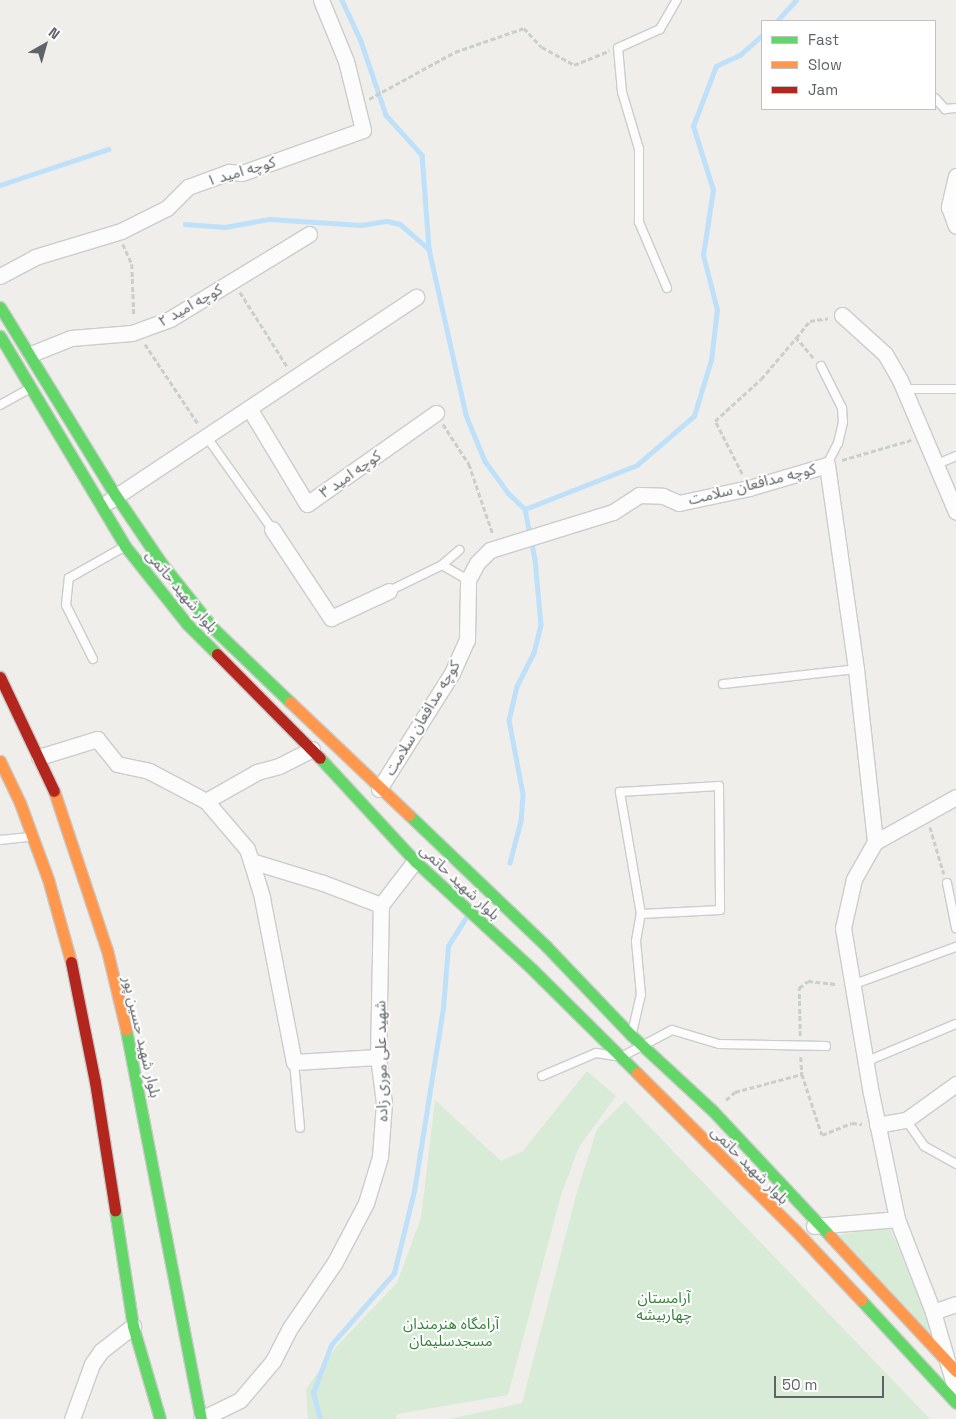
<!DOCTYPE html>
<html>
<head>
<meta charset="utf-8">
<style>
	body { margin:0 }
	#map { position:relative; width:956px; height:1419px; overflow:hidden; background:#efeeea; font-family:"Space Grotesk","Noto Sans Arabic",sans-serif }
	div>[style] { position:absolute }
	.green>* { inset:0; background:#d8ebd6 }
	.stream>* { height:4.5px; margin:-2.25px; padding:0 2.25px; transform-origin:2.25px; border-radius:2.25px; background:#bfe0f9 }
	.path>* { height:2.5px; margin-top:-1.25px; transform-origin:0; background:repeating-linear-gradient(90deg,#cacfcc 0 5px,transparent 0 7.5px) }
	.roads { filter:drop-shadow(1px 0 #cbcccc) drop-shadow(-1px 0 #cbcccc) drop-shadow(0 1px #cbcccc) drop-shadow(0 -1px #cbcccc) }
	.lane>* { height:8px; margin:-4px; padding:0 4px; transform-origin:4px; border-radius:4px; background:#fdfcfc }
	.street>* { height:15px; margin:-7.5px; padding:0 7.5px; transform-origin:7.5px; border-radius:7.5px; background:#fdfcfc }
	.fast>* { height:11px; margin:-5.5px; padding:0 5.5px; transform-origin:5.5px; border-radius:5.5px; background:#63d668 }
	.slow>* { height:11px; margin:-5.5px; padding:0 5.5px; transform-origin:5.5px; border-radius:5.5px; background:#ff974d }
	.jam>* { height:11px; margin:-5.5px; padding:0 5.5px; transform-origin:5.5px; border-radius:5.5px; background:#b3261e }
	span { translate:-50% -50%; white-space:nowrap; text-align:center; line-height:1.15; -webkit-text-stroke:4px #fff; paint-order:stroke }
	.street-label { font-size:15px; color:#5f6368 }
	.park-label { font-size:15px; color:#348238 }
	.legend { position:absolute; left:761px; top:20px; width:175px; height:90px; box-sizing:border-box; background:#fff; border:1px solid #bfc1c3; margin:0; padding:6px 9px; list-style:none; font-size:15px; color:#5f6368 }
	.legend li { display:flex; align-items:center; gap:10px; height:25px }
	.legend b { width:25px; border:1px solid #bfc1c3 }
	.north { position:absolute; left:20px; top:20px; width:50px; height:50px; -webkit-text-stroke:4px #fff; paint-order:stroke; rotate:38deg; font-size:14px; font-weight:700; line-height:20px; text-align:center; color:#5f6368 }
	.north::after { content:''; display:block; margin:auto; width:18px; height:22px; background:#5f6368; clip-path:polygon(50% 0,100% 100%,50% 72%,0 100%) }
	.scale { position:absolute; left:774px; top:1376px; width:110px; height:22px; box-sizing:border-box; border:2px solid #5f6368; border-top:0; padding-left:6px; font-size:15px; line-height:18px; white-space:nowrap; color:#5f6368; -webkit-text-stroke:4px #fff; paint-order:stroke }
</style>
</head>
<body>
<div id="map">
	<div class="green">
		<i style="clip-path:polygon(587px 1071px,616px 1096px,579px 1147px,561px 1195px,508px 1395px,397px 1414px,396px 1419px,308px 1419px,306px 1389px,337px 1346px,397px 1283px,421px 1218px,435px 1100px,501px 1161px,523px 1151px)"></i>
		<i style="clip-path:polygon(625px 1101px,930px 1419px,449px 1419px,522px 1403px,577px 1192px,597px 1129px)"></i>
		<i style="clip-path:polygon(889px 1225px,931px 1328px,927px 1330px,839px 1235px)"></i>
	</div>
	<div class="stream">
		<i style="left:342px;top:0;width:45px;rotate:65.1deg"></i>
		<i style="left:361px;top:41px;width:78px;rotate:71.3deg"></i>
		<i style="left:386px;top:115px;width:54px;rotate:48deg"></i>
		<i style="left:422px;top:155px;width:94px;rotate:85.7deg"></i>
		<i style="left:429px;top:249px;width:170px;rotate:77.4deg"></i>
		<i style="left:466px;top:415px;width:50px;rotate:67.6deg"></i>
		<i style="left:485px;top:461px;width:39px;rotate:54deg"></i>
		<i style="left:508px;top:493px;width:23px;rotate:43deg"></i>
		<i style="left:525px;top:509px;width:51px;rotate:78.7deg"></i>
		<i style="left:535px;top:559px;width:66px;rotate:84.8deg"></i>
		<i style="left:541px;top:625px;width:29px;rotate:104deg"></i>
		<i style="left:534px;top:653px;width:37px;rotate:117deg"></i>
		<i style="left:517px;top:686px;width:35px;rotate:103deg"></i>
		<i style="left:509px;top:720px;width:75px;rotate:79.3deg"></i>
		<i style="left:523px;top:794px;width:27px;rotate:94deg"></i>
		<i style="left:521px;top:821px;width:43px;rotate:104.7deg"></i>
		<i style="left:777px;top:21px;width:28px;rotate:-48deg"></i>
		<i style="left:0;top:185px;width:114px;rotate:-18.4deg"></i>
		<i style="left:185px;top:224px;width:40px;rotate:4.3deg"></i>
		<i style="left:225px;top:227px;width:45px;rotate:-10.3deg"></i>
		<i style="left:269px;top:219px;width:92px;rotate:3.7deg"></i>
		<i style="left:361px;top:225px;width:26px;rotate:-9deg"></i>
		<i style="left:387px;top:221px;width:13px;rotate:13deg"></i>
		<i style="left:400px;top:224px;width:38px;rotate:41deg"></i>
		<i style="left:525px;top:509px;width:120px;rotate:-21.4deg"></i>
		<i style="left:637px;top:465px;width:75px;rotate:-40.7deg"></i>
		<i style="left:694px;top:416px;width:59px;rotate:-73.1deg"></i>
		<i style="left:711px;top:360px;width:50px;rotate:-83.2deg"></i>
		<i style="left:717px;top:310px;width:57px;rotate:-104.3deg"></i>
		<i style="left:703px;top:255px;width:66px;rotate:-81.3deg"></i>
		<i style="left:713px;top:190px;width:67px;rotate:-107.4deg"></i>
		<i style="left:693px;top:126px;width:64px;rotate:-69deg"></i>
		<i style="left:716px;top:66px;width:26px;rotate:-25deg"></i>
		<i style="left:740px;top:55px;width:30px;rotate:-42deg"></i>
		<i style="left:320px;top:1419px;width:27px;rotate:-105deg"></i>
		<i style="left:313px;top:1393px;width:51px;rotate:-69.4deg"></i>
		<i style="left:331px;top:1345px;width:96px;rotate:-48.8deg"></i>
		<i style="left:394px;top:1273px;width:84px;rotate:-76.3deg"></i>
		<i style="left:414px;top:1191px;width:185px;rotate:-81deg"></i>
		<i style="left:443px;top:1008px;width:62px;rotate:-85.4deg"></i>
		<i style="left:448px;top:946px;width:36px;rotate:-58deg"></i>
	</div>
	<div class="path">
		<i style="left:369px;top:99px;width:98px;rotate:-28.7deg"></i>
		<i style="left:455px;top:52px;width:73px;rotate:-19.2deg"></i>
		<i style="left:524px;top:28px;width:26px;rotate:47deg"></i>
		<i style="left:542px;top:47px;width:37px;rotate:29deg"></i>
		<i style="left:574px;top:65px;width:38px;rotate:-22deg"></i>
		<i style="left:123px;top:244px;width:22px;rotate:66deg"></i>
		<i style="left:132px;top:264px;width:52px;rotate:87.8deg"></i>
		<i style="left:240px;top:292px;width:88px;rotate:57.6deg"></i>
		<i style="left:145px;top:344px;width:97px;rotate:56.3deg"></i>
		<i style="left:813px;top:358px;width:26px;rotate:-130deg"></i>
		<i style="left:796px;top:338px;width:22px;rotate:-51deg"></i>
		<i style="left:810px;top:321px;width:18px;rotate:-9deg"></i>
		<i style="left:443px;top:424px;width:48px;rotate:57deg"></i>
		<i style="left:469px;top:464px;width:74px;rotate:71.1deg"></i>
		<i style="left:842px;top:460px;width:72px;rotate:-16.2deg"></i>
		<i style="left:742px;top:474px;width:59px;rotate:-117deg"></i>
		<i style="left:715px;top:421px;width:62px;rotate:-42.4deg"></i>
		<i style="left:761px;top:379px;width:54px;rotate:-49.5deg"></i>
		<i style="left:930px;top:827px;width:49px;rotate:73.4deg"></i>
		<i style="left:800px;top:1036px;width:48px;rotate:-91.2deg"></i>
		<i style="left:799px;top:988px;width:11px;rotate:-38deg"></i>
		<i style="left:808px;top:981px;width:30px;rotate:6deg"></i>
		<i style="left:801px;top:1057px;width:17px;rotate:87deg"></i>
		<i style="left:802px;top:1074px;width:64px;rotate:71.8deg"></i>
		<i style="left:822px;top:1135px;width:32px;rotate:-22deg"></i>
		<i style="left:852px;top:1123px;width:10px;rotate:6deg"></i>
		<i style="left:726px;top:1100px;width:12px;rotate:-42deg"></i>
		<i style="left:735px;top:1092px;width:69px;rotate:-15deg"></i>
	</div>
	<div class="roads">
		<div class="lane">
			<i style="left:935px;top:98px;width:15px;rotate:48deg"></i>
			<i style="left:945px;top:109px;width:11px;rotate:-5deg"></i>
			<i style="left:667px;top:288px;width:72px;rotate:-113deg"></i>
			<i style="left:639px;top:222px;width:73px;rotate:-90deg"></i>
			<i style="left:639px;top:149px;width:59px;rotate:-106.6deg"></i>
			<i style="left:622px;top:92px;width:44px;rotate:-95.2deg"></i>
			<i style="left:618px;top:48px;width:46px;rotate:-24.3deg"></i>
			<i style="left:660px;top:29px;width:34px;rotate:-60deg"></i>
			<i style="left:821px;top:366px;width:47px;rotate:63.4deg"></i>
			<i style="left:842px;top:408px;width:14px;rotate:86deg"></i>
			<i style="left:843px;top:422px;width:22px;rotate:103deg"></i>
			<i style="left:838px;top:443px;width:25px;rotate:117deg"></i>
			<i style="left:904px;top:389px;width:52px"></i>
			<i style="left:0;top:405px;width:33px;rotate:-29deg"></i>
			<i style="left:206px;top:436px;width:114px;rotate:54.6deg"></i>
			<i style="left:935px;top:465px;width:23px;rotate:-23deg"></i>
			<i style="left:442px;top:565px;width:30px;rotate:30deg"></i>
			<i style="left:389px;top:591px;width:59px;rotate:-26.1deg"></i>
			<i style="left:442px;top:565px;width:23px;rotate:-41deg"></i>
			<i style="left:93px;top:659px;width:60px;rotate:-116.6deg"></i>
			<i style="left:66px;top:605px;width:27px;rotate:-84deg"></i>
			<i style="left:69px;top:578px;width:63px;rotate:-29.4deg"></i>
			<i style="left:723px;top:684px;width:134px;rotate:-6.4deg"></i>
			<i style="left:0;top:840px;width:30px;rotate:-6deg"></i>
			<i style="left:947px;top:883px;width:46px;rotate:78.7deg"></i>
			<i style="left:852px;top:985px;width:111px;rotate:-20.1deg"></i>
			<i style="left:632px;top:1033px;width:39px;rotate:-77deg"></i>
			<i style="left:641px;top:995px;width:54px;rotate:-95.3deg"></i>
			<i style="left:636px;top:941px;width:27px;rotate:-80deg"></i>
			<i style="left:641px;top:914px;width:124px;rotate:-99.8deg"></i>
			<i style="left:620px;top:792px;width:99px;rotate:-3.5deg"></i>
			<i style="left:719px;top:786px;width:124px;rotate:89.5deg"></i>
			<i style="left:720px;top:910px;width:79px;rotate:177.1deg"></i>
			<i style="left:294px;top:1062px;width:66px;rotate:84.8deg"></i>
			<i style="left:865px;top:1062px;width:99px;rotate:-22.7deg"></i>
			<i style="left:542px;top:1076px;width:59px;rotate:-23.1deg"></i>
			<i style="left:596px;top:1053px;width:25px;rotate:9deg"></i>
			<i style="left:621px;top:1057px;width:58px;rotate:-27.9deg"></i>
			<i style="left:672px;top:1030px;width:49px;rotate:16.6deg"></i>
			<i style="left:719px;top:1044px;width:107px;rotate:1.1deg"></i>
			<i style="left:906px;top:1120px;width:32px;rotate:55deg"></i>
			<i style="left:924px;top:1146px;width:37px;rotate:29deg"></i>
		</div>
		<div class="street">
			<i style="left:956px;top:176px;width:32px;rotate:103deg"></i>
			<i style="left:949px;top:207px;width:20px;rotate:70deg"></i>
			<i style="left:0;top:276px;width:40px;rotate:-28deg"></i>
			<i style="left:35px;top:257px;width:90px;rotate:-16.8deg"></i>
			<i style="left:121px;top:231px;width:51px;rotate:-26.6deg"></i>
			<i style="left:167px;top:208px;width:30px;rotate:-45deg"></i>
			<i style="left:188px;top:187px;width:44px;rotate:-20.1deg"></i>
			<i style="left:229px;top:172px;width:13px;rotate:4deg"></i>
			<i style="left:242px;top:173px;width:128px;rotate:-19.6deg"></i>
			<i style="left:363px;top:130px;width:71px;rotate:-103.8deg"></i>
			<i style="left:346px;top:61px;width:66px;rotate:-112.3deg"></i>
			<i style="left:842px;top:315px;width:58px;rotate:42.2deg"></i>
			<i style="left:885px;top:354px;width:30px;rotate:60deg"></i>
			<i style="left:900px;top:380px;width:143px;rotate:67deg"></i>
			<i style="left:31px;top:354px;width:43px;rotate:-21.8deg"></i>
			<i style="left:71px;top:338px;width:61px;rotate:-4.7deg"></i>
			<i style="left:132px;top:333px;width:40px;rotate:-20.2deg"></i>
			<i style="left:170px;top:319px;width:163px;rotate:-31.4deg"></i>
			<i style="left:249px;top:408px;width:112px;rotate:58.9deg"></i>
			<i style="left:307px;top:504px;width:158px;rotate:-35.2deg"></i>
			<i style="left:109px;top:501px;width:369px;rotate:-33.6deg"></i>
			<i style="left:272px;top:529px;width:107px;rotate:56.5deg"></i>
			<i style="left:331px;top:618px;width:64px;rotate:-25deg"></i>
			<i style="left:39px;top:757px;width:61px;rotate:-17.2deg"></i>
			<i style="left:97px;top:739px;width:32px;rotate:51deg"></i>
			<i style="left:117px;top:764px;width:33px;rotate:12deg"></i>
			<i style="left:149px;top:771px;width:64px;rotate:27.8deg"></i>
			<i style="left:206px;top:801px;width:63px;rotate:49.5deg"></i>
			<i style="left:247px;top:849px;width:13px;rotate:72deg"></i>
			<i style="left:251px;top:861px;width:39px;rotate:73deg"></i>
			<i style="left:262px;top:898px;width:167px;rotate:79deg"></i>
			<i style="left:294px;top:1062px;width:84px;rotate:-3.4deg"></i>
			<i style="left:379px;top:789px;width:137px;rotate:-57.8deg"></i>
			<i style="left:452px;top:673px;width:36px;rotate:-66deg"></i>
			<i style="left:467px;top:640px;width:60px;rotate:-89deg"></i>
			<i style="left:468px;top:580px;width:19px;rotate:-62deg"></i>
			<i style="left:477px;top:563px;width:18px;rotate:-45deg"></i>
			<i style="left:490px;top:550px;width:129px;rotate:-17.2deg"></i>
			<i style="left:613px;top:512px;width:31px;rotate:-33deg"></i>
			<i style="left:639px;top:495px;width:24px;rotate:2deg"></i>
			<i style="left:663px;top:496px;width:17px;rotate:24deg"></i>
			<i style="left:679px;top:503px;width:72px;rotate:-12.1deg"></i>
			<i style="left:749px;top:488px;width:81px;rotate:-16.4deg"></i>
			<i style="left:827px;top:465px;width:206px;rotate:81.9deg"></i>
			<i style="left:856px;top:669px;width:174px;rotate:83.7deg"></i>
			<i style="left:956px;top:797px;width:93px;rotate:150.9deg"></i>
			<i style="left:875px;top:842px;width:43px;rotate:119.6deg"></i>
			<i style="left:854px;top:879px;width:50px;rotate:102.7deg"></i>
			<i style="left:843px;top:928px;width:167px;rotate:80.4deg"></i>
			<i style="left:871px;top:1093px;width:129px;rotate:78.3deg"></i>
			<i style="left:897px;top:1219px;width:100px;rotate:68.8deg"></i>
			<i style="left:933px;top:1312px;width:82px;rotate:73.8deg"></i>
			<i style="left:206px;top:801px;width:59px;rotate:-29.6deg"></i>
			<i style="left:257px;top:772px;width:23px;rotate:-15deg"></i>
			<i style="left:279px;top:766px;width:37px;rotate:-27deg"></i>
			<i style="left:251px;top:861px;width:75px;rotate:17deg"></i>
			<i style="left:323px;top:883px;width:62px;rotate:20.8deg"></i>
			<i style="left:877px;top:1125px;width:29px;rotate:-10deg"></i>
			<i style="left:906px;top:1120px;width:62px;rotate:-35.8deg"></i>
			<i style="left:814px;top:1226px;width:83px;rotate:-4.8deg"></i>
			<i style="left:933px;top:1312px;width:24px;rotate:-19deg"></i>
			<i style="left:72px;top:1419px;width:59px;rotate:-70deg"></i>
			<i style="left:92px;top:1364px;width:16px;rotate:-55deg"></i>
			<i style="left:101px;top:1351px;width:41px;rotate:-38deg"></i>
			<i style="left:201px;top:1419px;width:43px;rotate:-26deg"></i>
			<i style="left:240px;top:1400px;width:51px;rotate:-49.8deg"></i>
			<i style="left:273px;top:1361px;width:37px;rotate:-63deg"></i>
			<i style="left:290px;top:1328px;width:80px;rotate:-55.7deg"></i>
			<i style="left:335px;top:1262px;width:67px;rotate:-62.3deg"></i>
			<i style="left:366px;top:1203px;width:48px;rotate:-73.1deg"></i>
			<i style="left:380px;top:1157px;width:54px;rotate:-85.8deg"></i>
			<i style="left:384px;top:1103px;width:46px;rotate:-97.4deg"></i>
			<i style="left:378px;top:1057px;width:152px;rotate:-88.9deg"></i>
			<i style="left:381px;top:905px;width:56px;rotate:-52.3deg"></i>
		</div>
		<div class="fast">
			<i style="left:0;top:307px;width:222px;rotate:58.5deg"></i>
			<i style="left:116px;top:496px;width:82px;rotate:55.9deg"></i>
			<i style="left:162px;top:564px;width:82px;rotate:51.4deg"></i>
			<i style="left:213px;top:628px;width:107px;rotate:43.9deg"></i>
			<i style="left:0;top:336px;width:244px;rotate:59.2deg"></i>
			<i style="left:125px;top:546px;width:100px;rotate:51.5deg"></i>
			<i style="left:187px;top:624px;width:42px;rotate:45deg"></i>
			<i style="left:320px;top:758px;width:140px;rotate:47.3deg"></i>
			<i style="left:415px;top:861px;width:159px;rotate:42.7deg"></i>
			<i style="left:532px;top:969px;width:148px;rotate:44.7deg"></i>
			<i style="left:409px;top:815px;width:190px;rotate:43.7deg"></i>
			<i style="left:546px;top:946px;width:123px;rotate:46.3deg"></i>
			<i style="left:631px;top:1035px;width:112px;rotate:42.8deg"></i>
			<i style="left:713px;top:1111px;width:171px;rotate:46.9deg"></i>
			<i style="left:126px;top:1030px;width:396px;rotate:79.1deg"></i>
			<i style="left:115px;top:1210px;width:117px;rotate:81.2deg"></i>
			<i style="left:133px;top:1326px;width:97px;rotate:73.8deg"></i>
			<i style="left:861px;top:1300px;width:140px;rotate:47.3deg"></i>
		</div>
		<div class="slow">
			<i style="left:290px;top:702px;width:164px;rotate:43.5deg"></i>
			<i style="left:0;top:761px;width:47px;rotate:64.5deg"></i>
			<i style="left:20px;top:803px;width:81px;rotate:69.8deg"></i>
			<i style="left:48px;top:879px;width:86px;rotate:74.5deg"></i>
			<i style="left:54px;top:791px;width:168px;rotate:71.6deg"></i>
			<i style="left:107px;top:950px;width:82px;rotate:76.6deg"></i>
			<i style="left:637px;top:1073px;width:224px;rotate:44.8deg"></i>
			<i style="left:796px;top:1231px;width:95px;rotate:46.7deg"></i>
			<i style="left:830px;top:1236px;width:185px;rotate:47deg"></i>
		</div>
		<div class="jam">
			<i style="left:217px;top:654px;width:146px;rotate:45.3deg"></i>
			<i style="left:0;top:677px;width:126px;rotate:64.7deg"></i>
			<i style="left:71px;top:962px;width:122px;rotate:78.7deg"></i>
			<i style="left:95px;top:1082px;width:130px;rotate:81.1deg"></i>
		</div>
	</div>
	<div class="street-label">
		<span style="left:241px;top:171px;rotate:-16deg">کوچه امید ۱</span>
		<span style="left:190px;top:305px;rotate:-29deg">کوچه امید ۲</span>
		<span style="left:350px;top:474px;rotate:-35deg">کوچه امید ۳</span>
		<span style="left:752px;top:484px;rotate:-14deg">کوچه مدافعان سلامت</span>
		<span style="left:182px;top:591px;rotate:50deg">بلوار شهید حاتمی</span>
		<span style="left:422px;top:718px;rotate:-59deg">کوچه مدافعان سلامت</span>
		<span style="left:460px;top:882px;rotate:43deg">بلوار شهید حاتمی</span>
		<span style="left:142px;top:1037px;rotate:77deg">بلوار شهيد حسین پور</span>
		<span style="left:381px;top:1061px;rotate:-91deg">شهید علی موری زاده</span>
		<span style="left:750px;top:1165px;rotate:45deg">بلوار شهید حاتمی</span>
	</div>
	<div class="park-label">
		<span style="left:664px;top:1306px">آرامستان<br>چهاربیشه</span>
		<span style="left:451px;top:1332px">آرامگاه هنرمندان<br>مسجدسلیمان</span>
	</div>
	<ul class="legend">
	<li><b style="height:6px;background:#63d668"></b>Fast</li>
	<li><b style="height:6px;background:#ff974d"></b>Slow</li>
	<li><b style="height:6px;background:#b3261e"></b>Jam</li>
	</ul>
	<div class="north">N</div>
	<div class="scale">50 m</div>
</div>
</body>
</html>
